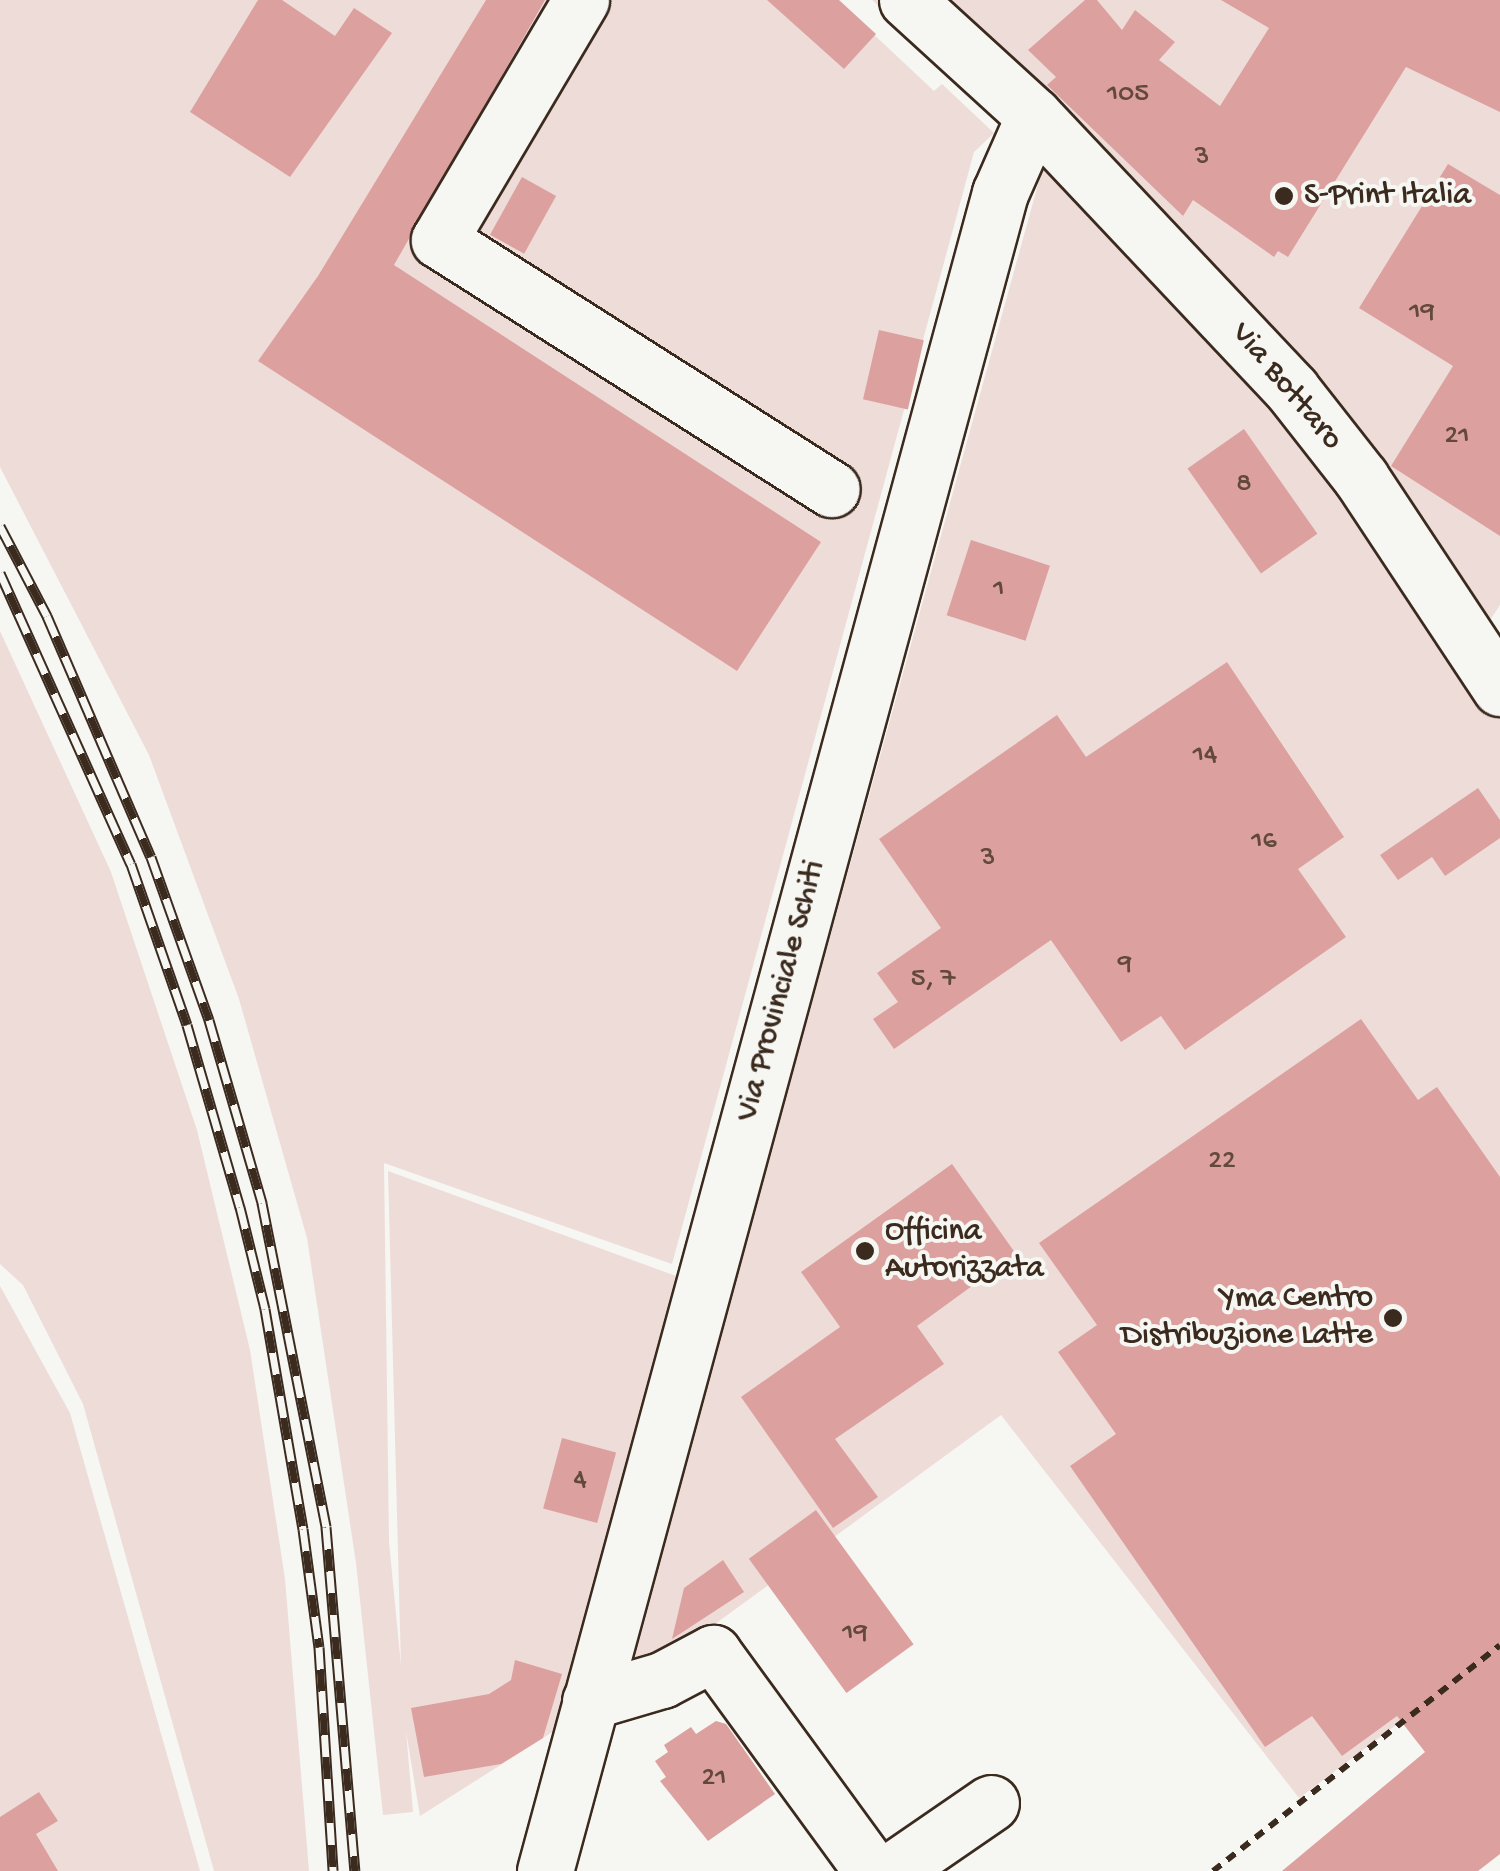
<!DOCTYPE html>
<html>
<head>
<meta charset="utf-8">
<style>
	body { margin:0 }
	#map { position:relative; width:1500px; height:1871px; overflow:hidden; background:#f6f6f2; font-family:"Gochi Hand",sans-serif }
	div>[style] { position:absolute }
	.built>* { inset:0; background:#eedcd9 }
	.building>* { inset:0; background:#dca19f; transform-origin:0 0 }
	.path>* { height:6px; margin-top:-3px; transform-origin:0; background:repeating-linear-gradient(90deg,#3b2a1e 0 10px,transparent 0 18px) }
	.roads { filter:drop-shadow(2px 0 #3b2a1e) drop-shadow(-2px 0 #3b2a1e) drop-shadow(0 2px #3b2a1e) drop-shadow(0 -2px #3b2a1e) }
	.minor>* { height:55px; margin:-27.5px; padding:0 27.5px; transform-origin:27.5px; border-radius:27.5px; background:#f6f6f2 }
	.major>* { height:55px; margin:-27.5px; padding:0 27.5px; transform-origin:27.5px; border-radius:27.5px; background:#f6f6f2 }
	.rail>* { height:11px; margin-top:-5.5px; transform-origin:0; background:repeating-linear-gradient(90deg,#f6f6f2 0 22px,#3b2a1e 0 44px); box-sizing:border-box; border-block:2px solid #3b2a1e }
	.dots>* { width:28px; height:28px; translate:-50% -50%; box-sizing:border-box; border:5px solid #f6f6f2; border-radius:50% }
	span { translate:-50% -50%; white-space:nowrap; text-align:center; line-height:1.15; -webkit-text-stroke:8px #f6f6f2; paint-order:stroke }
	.number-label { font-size:28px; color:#63483e }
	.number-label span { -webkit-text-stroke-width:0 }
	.poi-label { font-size:32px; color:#3b2a1e }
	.left { translate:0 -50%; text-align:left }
	.right { translate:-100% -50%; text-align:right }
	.street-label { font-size:32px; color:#3b2a1e }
</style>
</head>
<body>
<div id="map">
	<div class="built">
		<i style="clip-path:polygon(0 0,837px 0,934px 91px,942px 84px,994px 133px,974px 152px,672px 1264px,384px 1163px,389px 1542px,401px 1666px,388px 1171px,731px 1296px,1045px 159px,872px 0,1500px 0,1500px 605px,1490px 620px,1500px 636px,1500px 1647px,1299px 1798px,1001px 1415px,663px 1662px,420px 1816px,406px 1731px,413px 1812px,383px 1815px,356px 1563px,307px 1238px,239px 999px,149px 755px,0 467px)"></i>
		<i style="clip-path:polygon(0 631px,111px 872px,197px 1130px,250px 1350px,285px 1579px,309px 1871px,214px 1871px,83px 1404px,23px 1285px,0 1264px)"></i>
		<i style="clip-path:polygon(0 1286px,70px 1413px,200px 1871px,0 1871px)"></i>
	</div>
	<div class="building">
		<i style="clip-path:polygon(258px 0,282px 0,335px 36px,354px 8px,392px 33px,290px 177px,190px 112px)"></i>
		<i style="clip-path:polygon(486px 0,545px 0,394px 265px,821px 542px,737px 671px,258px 361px,318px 276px)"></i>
		<i style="clip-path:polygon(767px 0,839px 0,876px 34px,844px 69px)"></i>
		<i style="clip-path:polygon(1085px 0,1097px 0,1122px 30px,1135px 10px,1175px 42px,1159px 60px,1220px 106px,1269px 28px,1221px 0,1500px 0,1500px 112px,1406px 67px,1288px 257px,1278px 251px,1274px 257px,1193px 200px,1183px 216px,1047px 85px,1056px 77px,1028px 50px)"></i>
		<i style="clip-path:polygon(1448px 164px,1500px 195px,1500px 536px,1391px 466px,1453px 366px,1359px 308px)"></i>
		<i style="left:522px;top:177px;width:39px;height:66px;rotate:29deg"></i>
		<i style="left:879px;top:330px;width:46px;height:71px;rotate:13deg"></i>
		<i style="left:1244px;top:429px;width:128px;height:69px;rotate:55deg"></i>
		<i style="left:971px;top:540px;width:83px;height:79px;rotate:18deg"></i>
		<i style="clip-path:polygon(1227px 662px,1344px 837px,1298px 869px,1346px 937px,1185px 1050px,1161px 1016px,1121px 1042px,1051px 940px,894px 1049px,873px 1019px,898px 1002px,877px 973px,941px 928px,879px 839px,1057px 715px,1086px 757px)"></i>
		<i style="clip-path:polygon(1478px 788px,1500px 820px,1500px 838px,1445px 876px,1432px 857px,1398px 880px,1380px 855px)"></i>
		<i style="clip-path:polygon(1361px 1019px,1418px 1100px,1437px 1087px,1500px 1177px,1500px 1854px,1478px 1871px,1282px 1871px,1425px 1752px,1397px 1716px,1342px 1756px,1312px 1716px,1265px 1747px,1070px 1466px,1116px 1434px,1058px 1352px,1097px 1325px,1039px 1243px)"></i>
		<i style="clip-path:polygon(952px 1164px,1016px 1254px,917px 1326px,944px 1364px,835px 1439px,878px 1497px,833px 1528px,741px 1397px,840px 1327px,801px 1272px)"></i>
		<i style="left:562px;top:1438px;width:56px;height:73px;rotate:15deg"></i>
		<i style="left:816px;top:1510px;width:166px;height:83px;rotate:54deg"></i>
		<i style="clip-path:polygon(723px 1560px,744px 1592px,672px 1639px,684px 1588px)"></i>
		<i style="clip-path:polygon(515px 1660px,562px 1674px,543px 1738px,501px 1764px,424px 1777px,411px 1708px,489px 1694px,511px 1680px)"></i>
		<i style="clip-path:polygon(716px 1721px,726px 1724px,775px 1794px,708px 1841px,660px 1781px,666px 1777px,655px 1761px,668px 1752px,664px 1745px,691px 1727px,696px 1734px)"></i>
		<i style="clip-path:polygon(39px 1792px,58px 1821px,36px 1834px,58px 1871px,0 1871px,0 1817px)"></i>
	</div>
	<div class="path">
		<i style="left:1213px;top:1871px;width:365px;rotate:-38.2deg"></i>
	</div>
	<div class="roads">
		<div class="minor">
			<i style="left:581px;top:0;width:279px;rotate:120.6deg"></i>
			<i style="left:439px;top:240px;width:465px;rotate:32.4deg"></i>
			<i style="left:590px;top:1701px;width:75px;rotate:-16.3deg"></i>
			<i style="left:662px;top:1680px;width:58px;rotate:-27.9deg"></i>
			<i style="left:713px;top:1653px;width:270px;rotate:53.9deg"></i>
			<i style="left:545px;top:1871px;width:1739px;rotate:-74.83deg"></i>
			<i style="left:1000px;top:193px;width:84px;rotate:-66.2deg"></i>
			<i style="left:892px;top:1871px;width:120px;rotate:-34.5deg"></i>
		</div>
		<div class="major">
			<i style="left:907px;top:0;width:172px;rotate:42.4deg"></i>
			<i style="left:1034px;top:116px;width:376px;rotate:46.7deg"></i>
			<i style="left:1292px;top:390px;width:112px;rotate:51.9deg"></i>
			<i style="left:1361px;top:478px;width:252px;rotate:56.5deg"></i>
		</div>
	</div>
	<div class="rail">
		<i style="left:0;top:526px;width:102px;rotate:62.4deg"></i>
		<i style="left:47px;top:616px;width:262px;rotate:66.7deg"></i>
		<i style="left:151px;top:857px;width:173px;rotate:70.4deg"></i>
		<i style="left:209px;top:1020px;width:191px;rotate:73.8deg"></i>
		<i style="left:262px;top:1203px;width:330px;rotate:78.8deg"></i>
		<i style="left:326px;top:1527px;width:345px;rotate:85.2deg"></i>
		<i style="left:0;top:573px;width:319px;rotate:65.8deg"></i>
		<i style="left:131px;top:864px;width:170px;rotate:70.8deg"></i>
		<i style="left:187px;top:1025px;width:190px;rotate:73.8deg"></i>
		<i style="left:240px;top:1207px;width:105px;rotate:76.2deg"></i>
		<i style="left:265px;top:1309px;width:223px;rotate:80.2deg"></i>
		<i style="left:303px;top:1529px;width:119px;rotate:82.3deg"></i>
		<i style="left:319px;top:1647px;width:224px;rotate:86.4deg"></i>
	</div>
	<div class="dots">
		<i style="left:1284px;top:196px;background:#3b2a1e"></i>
		<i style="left:865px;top:1251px;background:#3b2a1e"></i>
		<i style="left:1393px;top:1318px;background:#3b2a1e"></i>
	</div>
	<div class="number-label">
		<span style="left:1128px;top:95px">105</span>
		<span style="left:1202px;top:158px">3</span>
		<span style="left:1422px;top:313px">19</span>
		<span style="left:1457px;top:437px">21</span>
		<span style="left:1244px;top:485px">8</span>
		<span style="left:999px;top:590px">1</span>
		<span style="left:1205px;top:756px">14</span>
		<span style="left:1264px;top:842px">16</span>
		<span style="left:988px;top:859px">3</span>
		<span style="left:1125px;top:965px">9</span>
		<span style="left:933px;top:980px">5, 7</span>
		<span style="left:1222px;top:1162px">22</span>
		<span style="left:580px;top:1481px">4</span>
		<span style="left:855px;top:1634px">19</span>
		<span style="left:714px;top:1779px">21</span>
	</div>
	<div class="poi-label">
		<span class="left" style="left:1304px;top:196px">S-Print Italia</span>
		<span class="left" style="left:885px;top:1251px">Officina<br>Autorizzata</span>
		<span class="right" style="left:1373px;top:1318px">Yma Centro<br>Distribuzione Latte</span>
	</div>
	<div class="street-label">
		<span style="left:1286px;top:387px;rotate:50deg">Via Bottaro</span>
		<span style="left:782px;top:991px;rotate:-75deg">Via Provinciale Schiti</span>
	</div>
</div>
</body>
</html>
